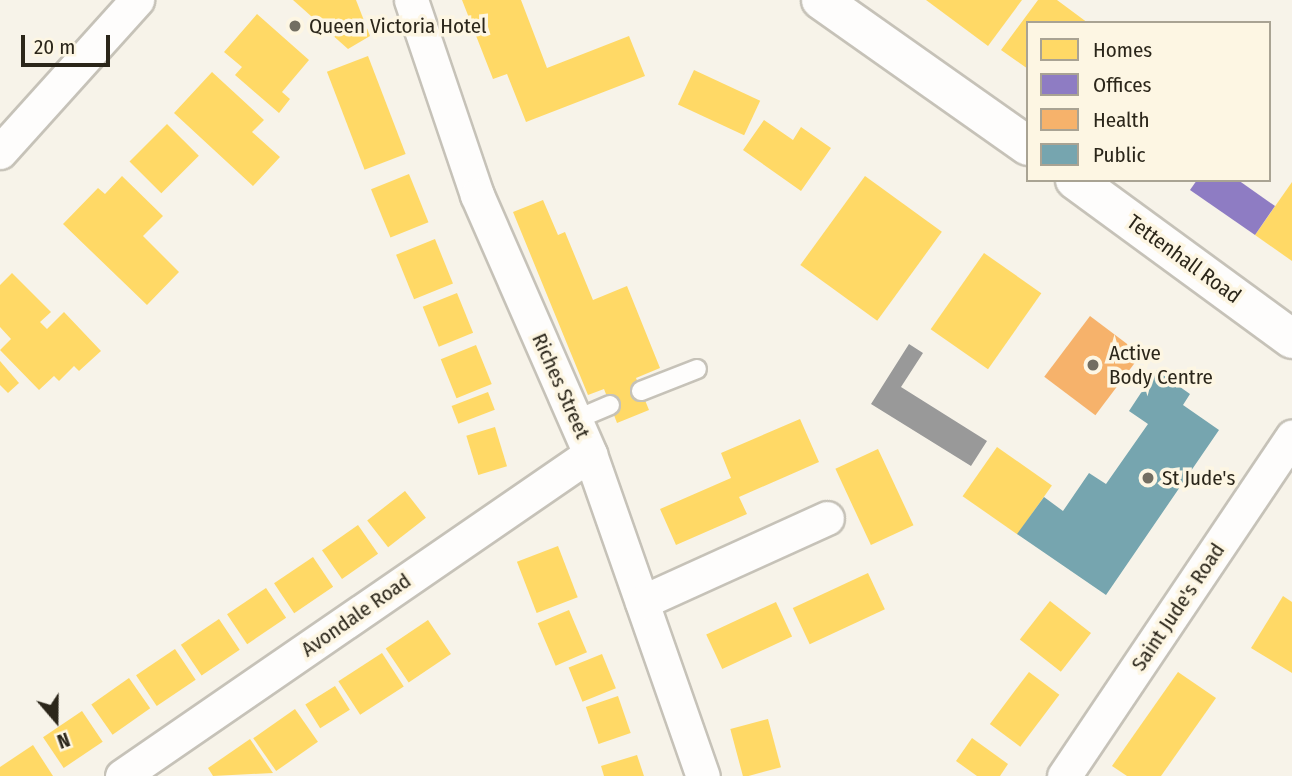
<!DOCTYPE html>
<html>
<head>
<meta charset="utf-8">
<style>
	body { margin:0 }
	#map { position:relative; width:1292px; height:776px; overflow:hidden; background:#f7f3e9; font-family:"Fira Sans Condensed",sans-serif }
	div>[style] { position:absolute }
	.homes>* { inset:0; background:#ffd966; transform-origin:0 0 }
	.offices>* { inset:0; background:#8e7cc3 }
	.health>* { inset:0; background:#f6b26b; transform-origin:0 0 }
	.public>* { inset:0; background:#76a5af }
	.industry>* { inset:0; background:#999 }
	.roads { filter:drop-shadow(2px 0 #c6c2b8) drop-shadow(-2px 0 #c6c2b8) drop-shadow(0 2px #c6c2b8) drop-shadow(0 -2px #c6c2b8) }
	.lane>* { height:18px; margin:-9px; padding:0 9px; transform-origin:9px; border-radius:9px; background:#fefdfc }
	.street>* { height:33px; margin:-16.5px; padding:0 16.5px; transform-origin:16.5px; border-radius:16.5px; background:#fefdfc }
	.highway>* { height:38px; margin:-19px; padding:0 19px; transform-origin:19px; border-radius:19px; background:#fefdfc }
	.dots>* { width:19px; height:19px; translate:-50% -50%; box-sizing:border-box; border:4px solid #fdf6e3; border-radius:50% }
	span { translate:-50% -50%; white-space:nowrap; text-align:center; line-height:1.15; -webkit-text-stroke:7px #fdf6e3; paint-order:stroke }
	.poi-label { font-size:21px; color:#2b261a }
	.left { translate:0 -50%; text-align:left }
	.street-label { font-size:21px; color:#2b261a }
	.legend { position:absolute; left:1026px; top:21px; width:245px; height:161px; box-sizing:border-box; background:#fdf6e3; border:2px solid #a9a393; margin:0; padding:9px 12px; list-style:none; font-size:21px; color:#2b261a }
	.legend li { display:flex; align-items:center; gap:14px; height:35px }
	.legend b { width:35px; border:2px solid #a9a393 }
	.north { position:absolute; left:21px; top:685px; width:70px; height:70px; -webkit-text-stroke:5px #fdf6e3; paint-order:stroke; rotate:160deg; font-size:19px; font-weight:700; line-height:28px; text-align:center; color:#2b261a }
	.north::after { content:''; display:block; margin:auto; width:24px; height:32px; background:#2b261a; clip-path:polygon(50% 0,100% 100%,50% 72%,0 100%) }
	.scale { position:absolute; left:21px; top:35px; width:89px; height:32px; box-sizing:border-box; border:4px solid #2b261a; border-top:0; padding-left:9px; font-size:21px; line-height:24px; white-space:nowrap; color:#2b261a; -webkit-text-stroke:5px #fdf6e3; paint-order:stroke }
</style>
</head>
<body>
<div id="map">
	<div class="homes">
		<i style="clip-path:polygon(293px 0,356px 0,370px 36px,348px 49px)"></i>
		<i style="clip-path:polygon(462px 0,521px 0,547px 68px,629px 36px,645px 76px,526px 122px,507px 74px,493px 79px)"></i>
		<i style="clip-path:polygon(926px 0,1022px 0,988px 46px)"></i>
		<i style="clip-path:polygon(1038px 0,1057px 0,1088px 23px,1028px 23px,1028px 69px,1001px 50px)"></i>
		<i style="clip-path:polygon(257px 14px,309px 60px,282px 92px,290px 99px,279px 113px,235px 75px,242px 67px,224px 52px)"></i>
		<i style="left:368px;top:56px;width:105px;height:44px;rotate:69deg"></i>
		<i style="left:694px;top:70px;width:73px;height:38px;rotate:25deg"></i>
		<i style="clip-path:polygon(212px 72px,264px 120px,252px 132px,280px 157px,253px 186px,174px 113px)"></i>
		<i style="clip-path:polygon(764px 120px,793px 140px,801px 127px,831px 148px,801px 191px,743px 150px)"></i>
		<i style="left:167px;top:124px;width:45px;height:53px;rotate:45deg"></i>
		<i style="left:409px;top:174px;width:52px;height:41px;rotate:68deg"></i>
		<i style="clip-path:polygon(122px 176px,163px 216px,143px 236px,179px 272px,147px 305px,63px 224px,98px 188px,105px 194px)"></i>
		<i style="left:865px;top:176px;width:95px;height:110px;rotate:36deg"></i>
		<i style="clip-path:polygon(1292px 182px,1292px 261px,1255px 235px)"></i>
		<i style="clip-path:polygon(543px 200px,558px 235px,565px 232px,593px 300px,627px 286px,660px 368px,636px 378px,649px 410px,617px 423px,604px 389px,588px 395px,513px 212px)"></i>
		<i style="left:435px;top:239px;width:48px;height:42px;rotate:68deg"></i>
		<i style="left:984px;top:253px;width:70px;height:93px;rotate:35deg"></i>
		<i style="clip-path:polygon(12px 273px,51px 312px,40px 322px,47px 329px,64px 312px,101px 351px,79px 371px,74px 366px,59px 381px,54px 376px,39px 390px,0 350px,11px 339px,0 327px,0 285px)"></i>
		<i style="left:457px;top:293px;width:43px;height:37px;rotate:68deg"></i>
		<i style="left:476px;top:345px;width:42px;height:38px;rotate:68deg"></i>
		<i style="clip-path:polygon(0 361px,19px 383px,8px 393px,0 385px)"></i>
		<i style="left:488px;top:392px;width:19px;height:39px;rotate:69deg"></i>
		<i style="clip-path:polygon(800px 419px,819px 462px,739px 497px,747px 514px,676px 545px,660px 509px,731px 478px,721px 453px)"></i>
		<i style="left:495px;top:427px;width:41px;height:30px;rotate:73deg"></i>
		<i style="left:997px;top:447px;width:67px;height:60px;rotate:35deg"></i>
		<i style="left:878px;top:449px;width:84px;height:47px;rotate:65deg"></i>
		<i style="left:405px;top:491px;width:34px;height:48px;rotate:52deg"></i>
		<i style="left:358px;top:525px;width:35px;height:44px;rotate:55deg"></i>
		<i style="left:558px;top:546px;width:55px;height:44px;rotate:69deg"></i>
		<i style="left:313px;top:557px;width:36px;height:47px;rotate:56deg"></i>
		<i style="left:868px;top:573px;width:40px;height:83px;rotate:65deg"></i>
		<i style="left:266px;top:588px;width:36px;height:47px;rotate:56deg"></i>
		<i style="clip-path:polygon(1283px 596px,1292px 602px,1292px 673px,1251px 648px)"></i>
		<i style="left:1050px;top:601px;width:52px;height:49px;rotate:38deg"></i>
		<i style="left:776px;top:602px;width:38px;height:77px;rotate:65deg"></i>
		<i style="left:569px;top:610px;width:46px;height:34px;rotate:67deg"></i>
		<i style="left:219px;top:619px;width:37px;height:46px;rotate:56deg"></i>
		<i style="left:428px;top:620px;width:41px;height:51px;rotate:56deg"></i>
		<i style="left:175px;top:649px;width:37px;height:47px;rotate:56deg"></i>
		<i style="left:382px;top:653px;width:40px;height:52px;rotate:57deg"></i>
		<i style="left:602px;top:654px;width:37px;height:36px;rotate:68deg"></i>
		<i style="left:1029px;top:672px;width:38px;height:65px;rotate:37deg"></i>
		<i style="clip-path:polygon(1178px 672px,1216px 698px,1161px 776px,1127px 776px,1112px 766px)"></i>
		<i style="left:129px;top:678px;width:37px;height:46px;rotate:55deg"></i>
		<i style="left:335px;top:686px;width:28px;height:35px;rotate:58deg"></i>
		<i style="left:618px;top:696px;width:39px;height:34px;rotate:71deg"></i>
		<i style="left:295px;top:709px;width:40px;height:51px;rotate:55deg"></i>
		<i style="left:82px;top:711px;width:37px;height:47px;rotate:56deg"></i>
		<i style="left:768px;top:719px;width:50px;height:39px;rotate:75deg"></i>
		<i style="clip-path:polygon(972px 738px,1008px 764px,1000px 776px,977px 776px,956px 761px)"></i>
		<i style="clip-path:polygon(250px 739px,273px 773px,213px 776px,208px 768px)"></i>
		<i style="clip-path:polygon(33px 745px,53px 776px,0 776px,0 767px)"></i>
		<i style="clip-path:polygon(637px 755px,644px 776px,604px 776px,601px 766px)"></i>
	</div>
	<div class="offices">
		<i style="clip-path:polygon(1197px 180px,1238px 180px,1275px 206px,1255px 235px,1190px 190px)"></i>
	</div>
	<div class="health">
		<i style="left:1090px;top:316px;width:64px;height:76px;rotate:37deg"></i>
	</div>
	<div class="public">
		<i style="clip-path:polygon(1156px 370px,1190px 394px,1183px 405px,1219px 430px,1106px 595px,1017px 534px,1044px 497px,1063px 511px,1089px 473px,1106px 484px,1148px 424px,1129px 411px)"></i>
	</div>
	<div class="industry">
		<i style="clip-path:polygon(909px 344px,923px 353px,901px 387px,987px 441px,971px 466px,871px 404px)"></i>
	</div>
	<div class="roads">
		<div class="lane">
			<i style="left:641px;top:391px;width:60px;rotate:-21.4deg"></i>
			<i style="left:575px;top:420px;width:38px;rotate:-23deg"></i>
		</div>
		<div class="street">
			<i style="left:411px;top:0;width:206px;rotate:71.3deg"></i>
			<i style="left:477px;top:195px;width:283px;rotate:66.4deg"></i>
			<i style="left:590px;top:454px;width:341px;rotate:70.7deg"></i>
			<i style="left:0;top:152px;width:205px;rotate:-48deg"></i>
			<i style="left:642px;top:602px;width:203px;rotate:-24.4deg"></i>
			<i style="left:122px;top:776px;width:568px;rotate:-34.53deg"></i>
			<i style="left:1064px;top:776px;width:409px;rotate:-56.1deg"></i>
		</div>
		<div class="highway">
			<i style="left:821px;top:0;width:253px;rotate:35.2deg"></i>
			<i style="left:1075px;top:180px;width:269px;rotate:36.2deg"></i>
		</div>
	</div>
	<div class="dots">
		<i style="left:295px;top:26px;background:#726e62"></i>
		<i style="left:1093px;top:365px;background:#726e62"></i>
		<i style="left:1148px;top:478px;background:#726e62"></i>
	</div>
	<div class="poi-label">
		<span class="left" style="left:309px;top:26px">Queen Victoria Hotel</span>
		<span class="left" style="left:1109px;top:365px">Active<br>Body Centre</span>
		<span class="left" style="left:1162px;top:478px">St Jude's</span>
	</div>
	<div class="street-label">
		<span style="left:1184px;top:259px;rotate:36deg">Tettenhall Road</span>
		<span style="left:561px;top:386px;rotate:66deg">Riches Street</span>
		<span style="left:1178px;top:607px;rotate:-56deg">Saint Jude's Road</span>
		<span style="left:356px;top:615px;rotate:-35deg">Avondale Road</span>
	</div>
	<ul class="legend">
	<li><b style="height:19px;background:#ffd966"></b>Homes</li>
	<li><b style="height:19px;background:#8e7cc3"></b>Offices</li>
	<li><b style="height:19px;background:#f6b26b"></b>Health</li>
	<li><b style="height:19px;background:#76a5af"></b>Public</li>
	</ul>
	<div class="north">N</div>
	<div class="scale">20 m</div>
</div>
</body>
</html>
